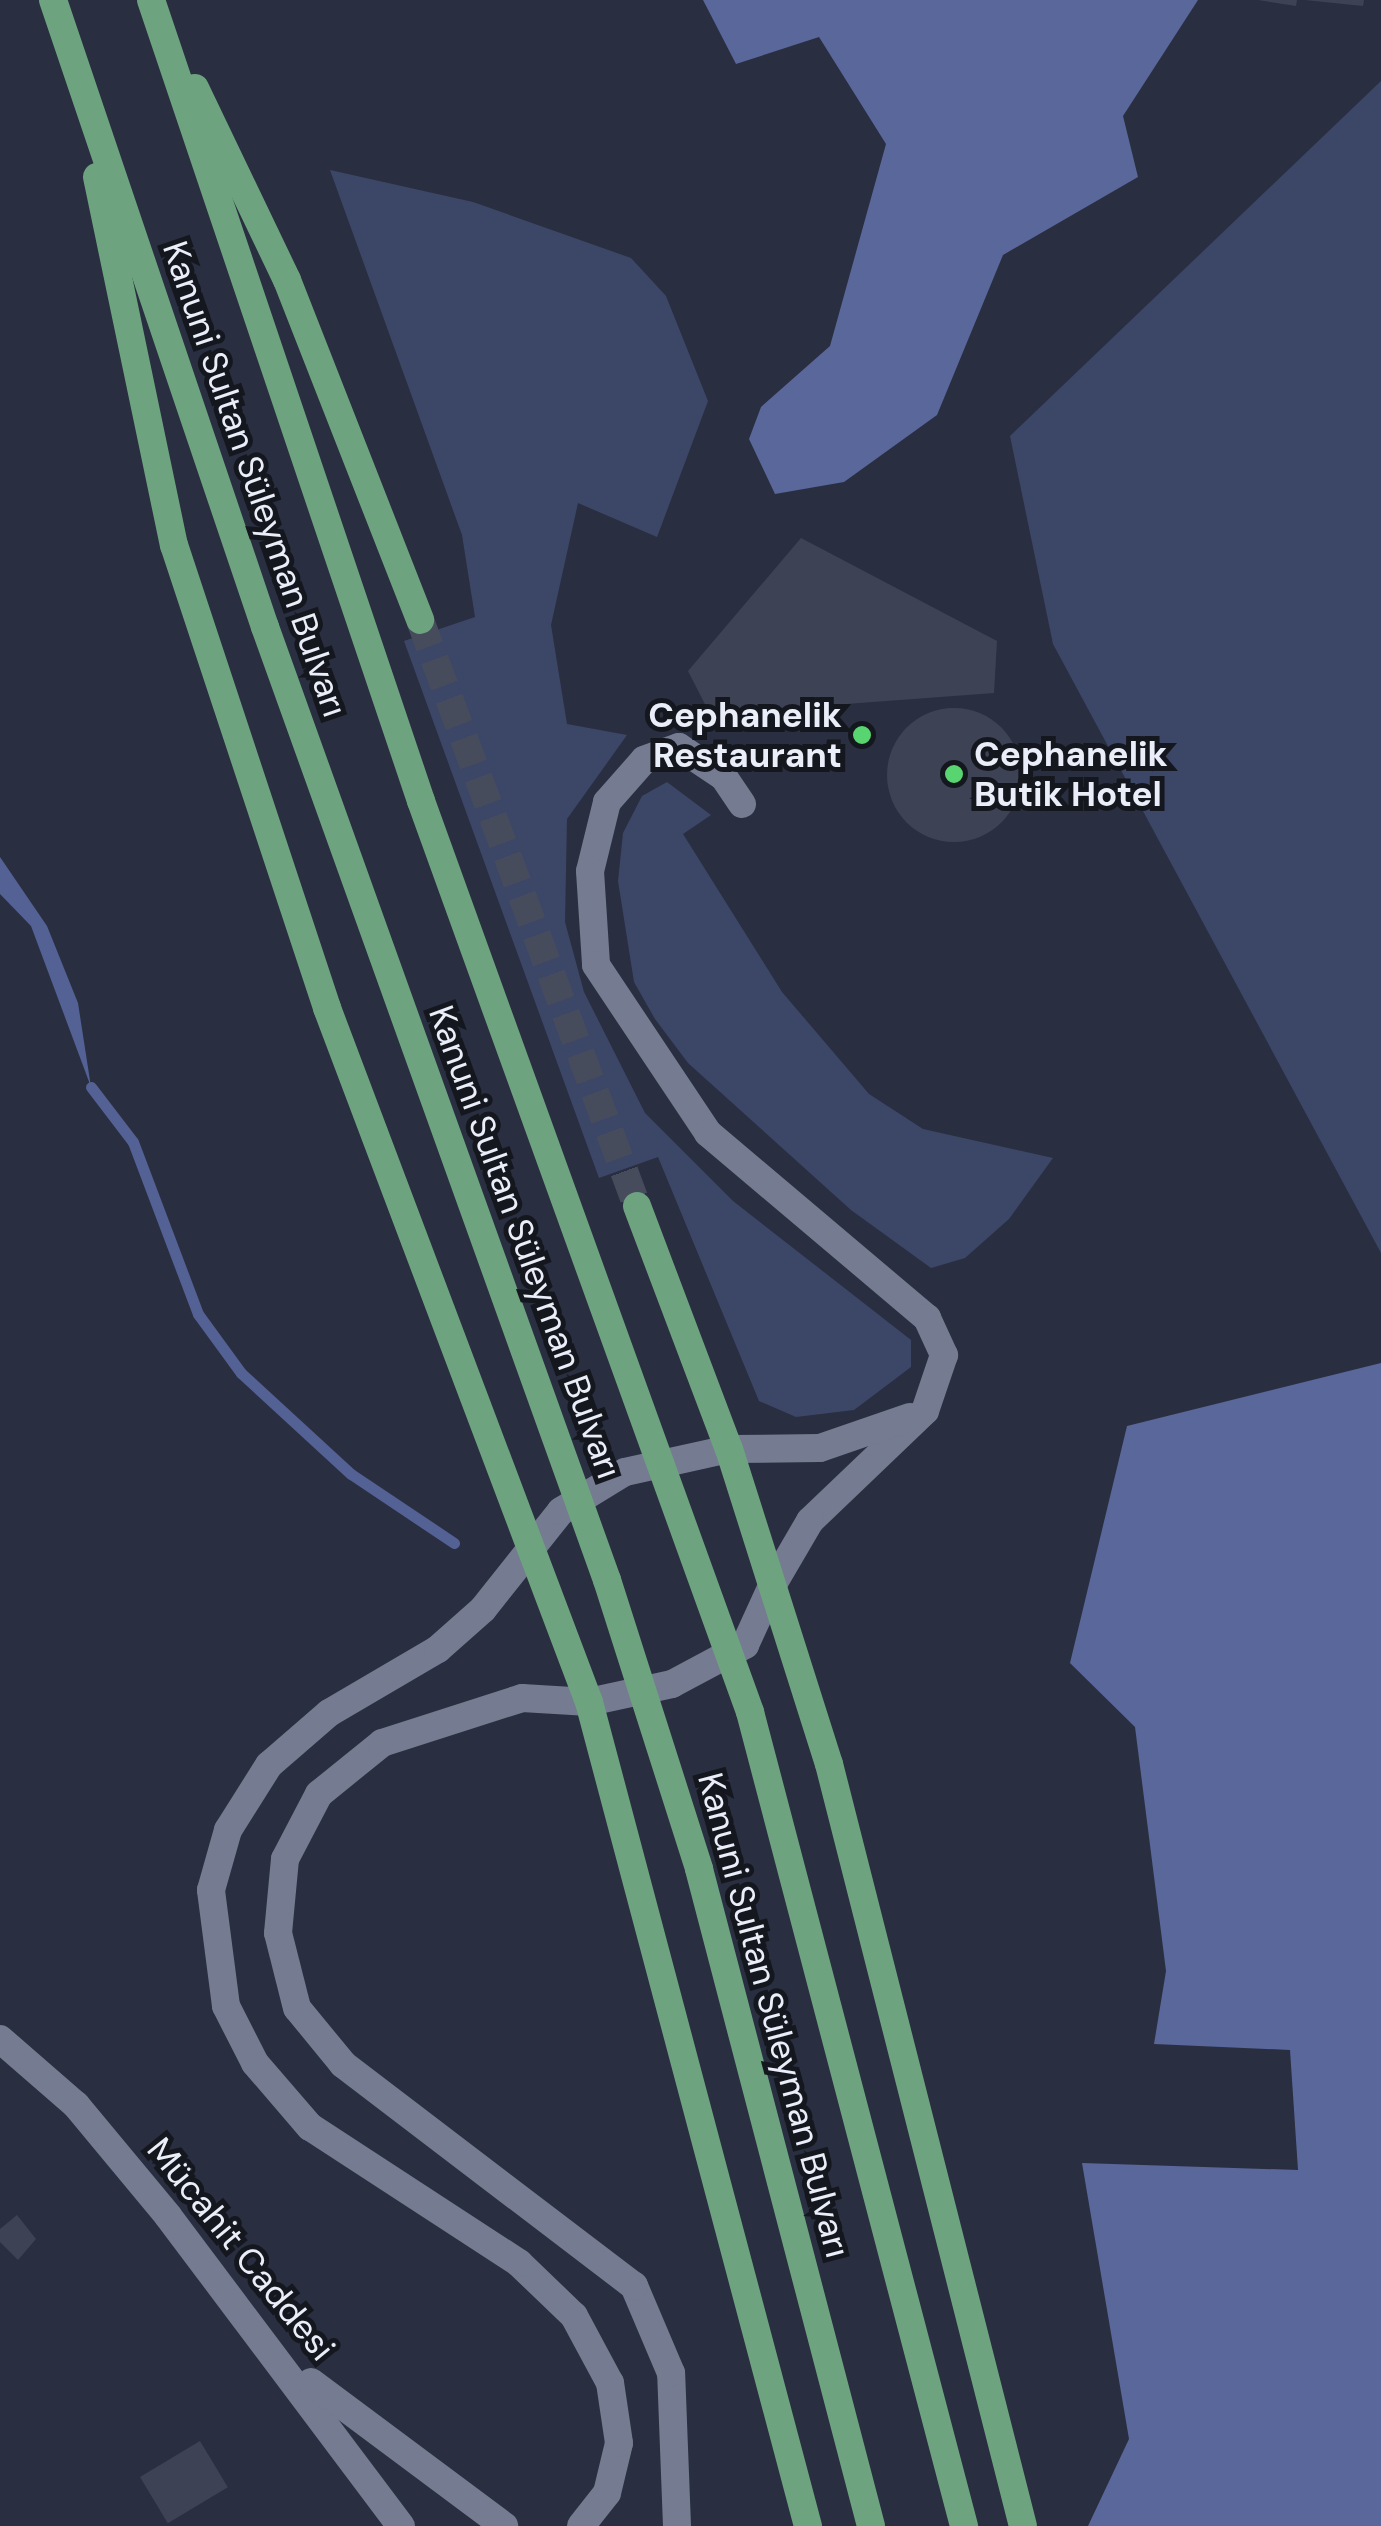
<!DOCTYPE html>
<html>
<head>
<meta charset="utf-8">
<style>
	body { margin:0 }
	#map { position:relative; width:1381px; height:2526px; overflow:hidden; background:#292f40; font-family:"DM Sans",sans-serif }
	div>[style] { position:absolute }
	.green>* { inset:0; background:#3c4667 }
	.forest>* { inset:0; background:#59679a }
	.water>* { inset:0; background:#536194 }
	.stream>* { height:11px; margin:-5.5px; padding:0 5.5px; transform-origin:5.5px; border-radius:5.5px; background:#536194 }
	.building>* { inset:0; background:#3d4355; transform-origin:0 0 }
	.round { border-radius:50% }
	.primary-tunnel>* { height:28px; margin-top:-14px; transform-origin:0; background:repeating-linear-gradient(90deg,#464c5c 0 28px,transparent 0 42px) }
	.minor>* { height:28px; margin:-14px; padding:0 14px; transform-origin:14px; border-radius:14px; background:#757b90 }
	.tertiary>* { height:28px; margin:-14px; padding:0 14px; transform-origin:14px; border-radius:14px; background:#757b90 }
	.primary>* { height:28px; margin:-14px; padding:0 14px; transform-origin:14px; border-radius:14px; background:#6ea380 }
	.dots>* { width:28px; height:28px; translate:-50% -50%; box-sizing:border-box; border:5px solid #15171f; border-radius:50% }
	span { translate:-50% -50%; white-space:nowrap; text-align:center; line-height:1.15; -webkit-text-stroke:10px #15171f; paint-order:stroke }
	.street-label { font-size:35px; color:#eaeef9 }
	.poi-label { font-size:35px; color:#eaeef9; font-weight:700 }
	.right { translate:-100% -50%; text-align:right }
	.left { translate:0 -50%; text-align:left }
</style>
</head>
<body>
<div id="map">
	<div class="green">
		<i style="clip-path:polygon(1381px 81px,1381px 1253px,1053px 644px,1010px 436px)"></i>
		<i style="clip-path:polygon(330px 170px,473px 202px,631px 258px,666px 296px,708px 401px,657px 537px,578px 503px,551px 625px,567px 724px,627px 735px,567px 819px,565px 922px,584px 992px,645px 1113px,733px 1201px,911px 1340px,911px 1367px,854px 1410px,796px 1417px,759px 1401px,658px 1157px,599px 1178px,404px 641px,475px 617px,462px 535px)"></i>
		<i style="clip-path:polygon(667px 782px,711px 815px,683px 834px,782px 992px,869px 1094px,923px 1129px,1053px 1158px,1009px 1219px,965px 1258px,931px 1268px,851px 1210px,688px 1063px,655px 1019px,634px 982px,618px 881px,623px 833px,642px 796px)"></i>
	</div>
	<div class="forest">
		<i style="clip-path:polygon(703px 0,1198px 0,1123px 116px,1138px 177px,1003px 255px,937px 415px,844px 482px,775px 494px,749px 439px,761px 407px,830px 346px,886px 144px,819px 37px,736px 64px)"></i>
		<i style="clip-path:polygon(1381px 1363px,1381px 2526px,1088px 2526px,1129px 2439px,1082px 2163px,1298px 2170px,1290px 2050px,1154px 2044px,1166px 1971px,1135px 1727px,1070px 1663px,1127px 1426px)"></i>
	</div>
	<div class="water">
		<i style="clip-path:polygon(0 857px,47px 926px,78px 1003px,91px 1087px,31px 926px,0 894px)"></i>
	</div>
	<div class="stream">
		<i style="left:91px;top:1087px;width:69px;rotate:52.6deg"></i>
		<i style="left:133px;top:1142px;width:184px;rotate:69.3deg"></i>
		<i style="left:198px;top:1314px;width:73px;rotate:53.9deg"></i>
		<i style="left:241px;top:1373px;width:149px;rotate:42.6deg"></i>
		<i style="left:351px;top:1474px;width:124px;rotate:33.8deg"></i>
	</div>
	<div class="building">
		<i style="clip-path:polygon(1258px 0,1297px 0,1296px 6px)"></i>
		<i style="clip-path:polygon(1305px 0,1364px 0,1363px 6px)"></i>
		<i style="clip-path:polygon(801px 538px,997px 641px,994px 693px,710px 714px,688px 671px)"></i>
		<i class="round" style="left:887px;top:708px;width:134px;height:134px"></i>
		<i style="clip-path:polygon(17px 2215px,36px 2239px,18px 2260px,0 2242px,0 2229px)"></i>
		<i style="left:200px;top:2441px;width:54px;height:70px;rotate:59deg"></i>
	</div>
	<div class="primary-tunnel">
		<i style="left:420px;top:620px;width:625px;rotate:69.68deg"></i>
	</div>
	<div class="minor">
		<i style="left:742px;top:804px;width:32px;rotate:-124deg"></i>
		<i style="left:724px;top:777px;width:54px;rotate:-146.3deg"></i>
		<i style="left:679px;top:747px;width:37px;rotate:160deg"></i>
		<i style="left:644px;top:760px;width:56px;rotate:131.4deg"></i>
		<i style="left:607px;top:802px;width:71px;rotate:103.8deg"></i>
		<i style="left:590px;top:871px;width:94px;rotate:86.3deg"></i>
		<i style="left:596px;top:965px;width:202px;rotate:56.3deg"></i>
		<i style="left:708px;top:1133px;width:287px;rotate:40.2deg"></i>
		<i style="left:927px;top:1318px;width:41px;rotate:65.3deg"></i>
		<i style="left:944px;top:1355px;width:59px;rotate:108.7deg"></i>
		<i style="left:925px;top:1411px;width:159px;rotate:136.3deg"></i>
		<i style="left:810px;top:1521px;width:75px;rotate:120.3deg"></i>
		<i style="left:729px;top:1449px;width:91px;rotate:-0.6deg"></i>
		<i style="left:820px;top:1448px;width:95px;rotate:-19deg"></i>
		<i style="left:0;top:2039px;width:101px;rotate:41deg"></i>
		<i style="left:76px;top:2105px;width:144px;rotate:50.3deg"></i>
		<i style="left:168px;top:2216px;width:388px;rotate:53.1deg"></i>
		<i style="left:311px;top:2382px;width:241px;rotate:36.7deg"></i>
	</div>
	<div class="tertiary">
		<i style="left:581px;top:2526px;width:42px;rotate:-51.8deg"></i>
		<i style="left:607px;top:2493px;width:51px;rotate:-76.5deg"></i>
		<i style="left:619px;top:2443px;width:61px;rotate:-98.5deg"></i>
		<i style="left:610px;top:2383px;width:76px;rotate:-118.2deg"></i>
		<i style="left:574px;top:2316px;width:76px;rotate:-136.1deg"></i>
		<i style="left:519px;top:2263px;width:249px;rotate:-146.9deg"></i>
		<i style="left:310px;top:2127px;width:84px;rotate:-130.7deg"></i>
		<i style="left:255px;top:2063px;width:64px;rotate:-117deg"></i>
		<i style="left:226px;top:2006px;width:117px;rotate:-97.4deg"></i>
		<i style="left:211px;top:1890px;width:62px;rotate:-74.2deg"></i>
		<i style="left:228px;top:1830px;width:77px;rotate:-57.8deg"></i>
		<i style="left:269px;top:1765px;width:79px;rotate:-40.9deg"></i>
		<i style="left:329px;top:1713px;width:126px;rotate:-30.4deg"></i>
		<i style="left:438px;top:1649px;width:60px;rotate:-41.6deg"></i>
		<i style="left:483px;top:1609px;width:125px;rotate:-51.5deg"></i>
		<i style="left:561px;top:1511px;width:75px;rotate:-31.4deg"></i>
		<i style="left:625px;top:1472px;width:107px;rotate:-12.5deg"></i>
		<i style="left:677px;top:2526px;width:153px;rotate:-92.2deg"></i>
		<i style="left:671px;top:2373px;width:95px;rotate:-113deg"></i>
		<i style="left:634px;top:2286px;width:366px;rotate:-142.7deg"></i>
		<i style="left:343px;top:2064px;width:72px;rotate:-129.4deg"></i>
		<i style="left:297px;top:2008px;width:77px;rotate:-104.2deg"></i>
		<i style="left:278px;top:1933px;width:74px;rotate:-84.6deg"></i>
		<i style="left:285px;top:1859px;width:73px;rotate:-62.4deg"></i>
		<i style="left:319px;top:1794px;width:81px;rotate:-39deg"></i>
		<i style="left:382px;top:1743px;width:147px;rotate:-17.8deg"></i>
		<i style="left:522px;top:1698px;width:67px;rotate:3.4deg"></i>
		<i style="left:589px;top:1702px;width:85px;rotate:-12.2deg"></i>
		<i style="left:672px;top:1684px;width:83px;rotate:-28.1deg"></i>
		<i style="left:745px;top:1645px;width:65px;rotate:-65.4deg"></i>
	</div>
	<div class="primary">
		<i style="left:53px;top:0;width:662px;rotate:71.32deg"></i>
		<i style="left:265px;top:627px;width:1013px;rotate:70.26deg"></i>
		<i style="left:607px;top:1580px;width:303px;rotate:72.3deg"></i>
		<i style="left:699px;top:1869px;width:679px;rotate:75.33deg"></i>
		<i style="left:151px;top:0;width:845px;rotate:71.37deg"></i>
		<i style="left:421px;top:801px;width:969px;rotate:70.14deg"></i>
		<i style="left:750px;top:1712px;width:842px;rotate:75.27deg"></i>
		<i style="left:195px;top:88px;width:213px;rotate:64.4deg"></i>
		<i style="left:287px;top:280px;width:365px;rotate:68.6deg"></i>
		<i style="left:97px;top:177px;width:376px;rotate:78.2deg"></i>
		<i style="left:174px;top:545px;width:488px;rotate:71.7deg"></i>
		<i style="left:327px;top:1008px;width:742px;rotate:69.32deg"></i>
		<i style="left:589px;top:1702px;width:853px;rotate:75.12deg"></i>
		<i style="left:637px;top:1206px;width:260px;rotate:69.3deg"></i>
		<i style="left:729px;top:1449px;width:330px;rotate:72.4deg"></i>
		<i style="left:829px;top:1764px;width:786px;rotate:75.72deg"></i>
	</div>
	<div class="dots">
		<i style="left:862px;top:735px;background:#58d570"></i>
		<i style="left:954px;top:774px;background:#58d570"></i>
	</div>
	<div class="street-label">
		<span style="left:255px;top:479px;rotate:71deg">Kanuni Sultan Süleyman Bulvarı</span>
		<span style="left:525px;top:1242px;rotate:70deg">Kanuni Sultan Süleyman Bulvarı</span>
		<span style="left:774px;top:2015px;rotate:75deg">Kanuni Sultan Süleyman Bulvarı</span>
		<span style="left:241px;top:2249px;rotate:51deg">Mücahit Caddesi</span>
	</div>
	<div class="poi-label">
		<span class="right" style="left:842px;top:735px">Cephanelik<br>Restaurant</span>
		<span class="left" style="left:974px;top:774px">Cephanelik<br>Butik Hotel</span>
	</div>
</div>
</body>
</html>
